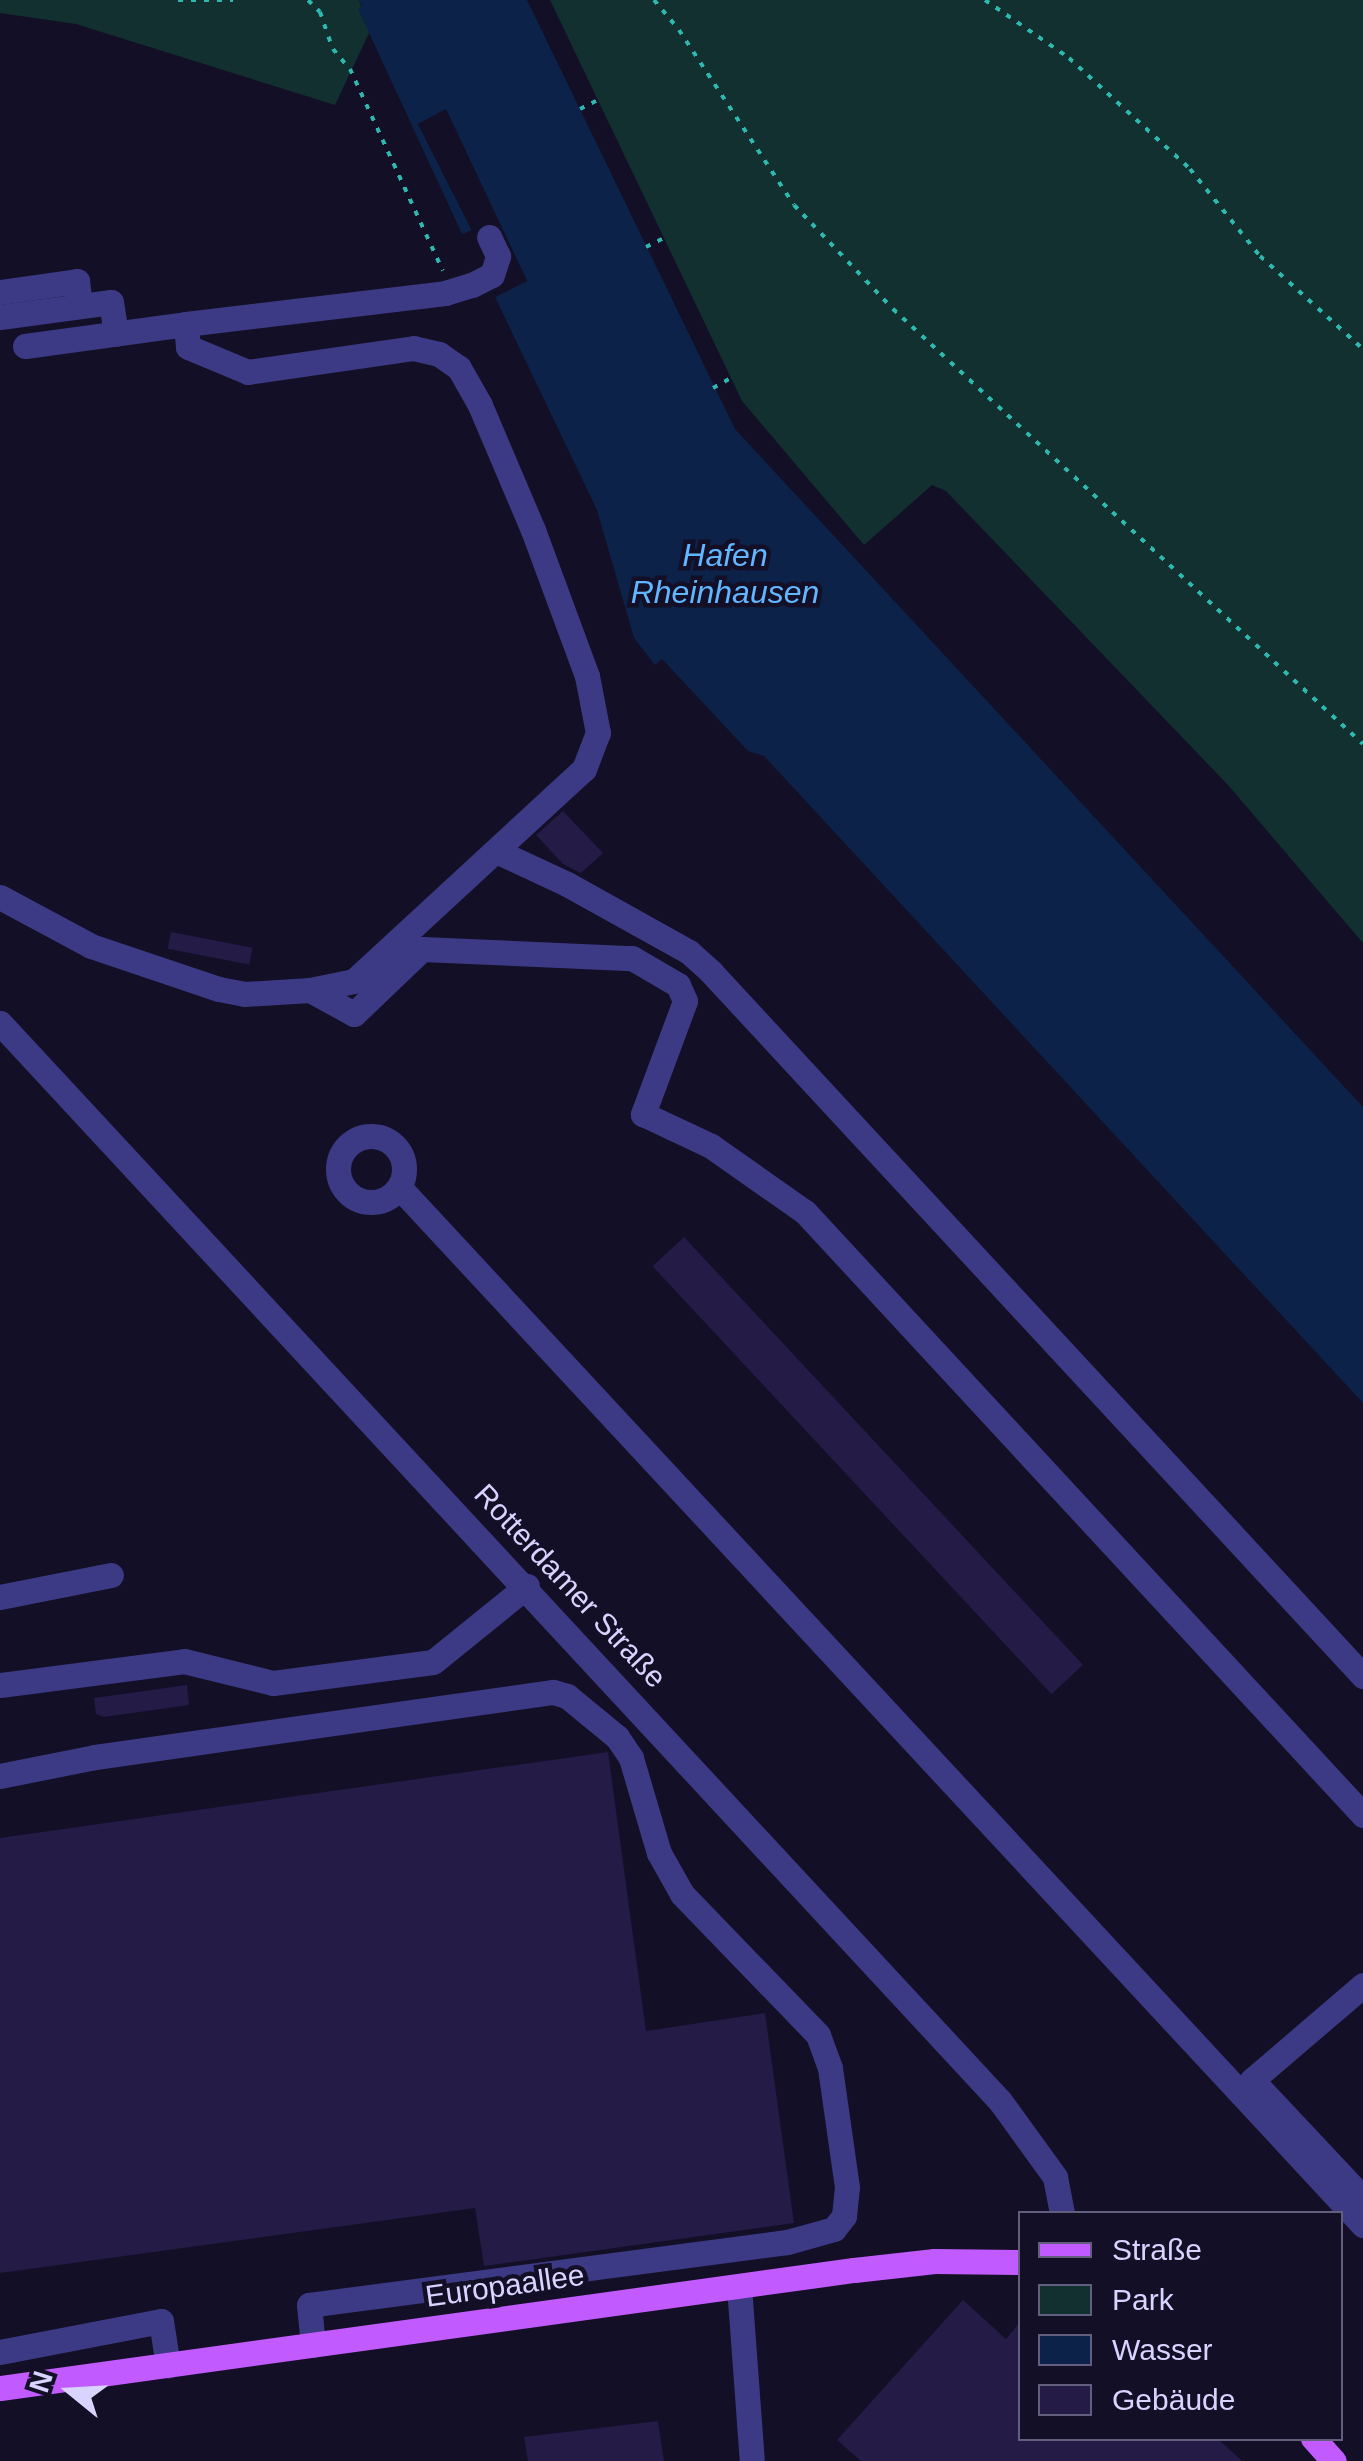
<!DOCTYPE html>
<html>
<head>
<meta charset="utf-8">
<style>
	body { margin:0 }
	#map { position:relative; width:1363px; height:2461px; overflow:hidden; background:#130f26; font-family:Helvetica,sans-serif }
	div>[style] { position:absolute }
	.green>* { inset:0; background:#12302f }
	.water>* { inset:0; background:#0c2248 }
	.pier>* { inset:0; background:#130f26 }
	.building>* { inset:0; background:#241b47; transform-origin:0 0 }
	.path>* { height:4px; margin-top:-2px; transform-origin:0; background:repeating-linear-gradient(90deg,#2fb8b0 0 5px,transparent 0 13px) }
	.minor>* { height:25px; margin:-12.5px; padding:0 12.5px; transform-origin:12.5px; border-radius:12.5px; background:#3d3a85 }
	.minor>.ring { margin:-12.5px; padding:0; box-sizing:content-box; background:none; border:25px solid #3d3a85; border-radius:50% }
	.major>* { height:25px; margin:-12.5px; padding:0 12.5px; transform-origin:12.5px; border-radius:12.5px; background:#c25bff }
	span { translate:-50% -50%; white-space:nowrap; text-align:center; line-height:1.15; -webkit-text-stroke:9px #130f26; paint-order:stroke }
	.street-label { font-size:30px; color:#d9d4ff }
	.water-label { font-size:32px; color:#62b6ff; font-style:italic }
	.legend { position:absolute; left:1018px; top:2211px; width:325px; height:230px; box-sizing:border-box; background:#130f26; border:2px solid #625e7d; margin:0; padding:12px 18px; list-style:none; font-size:30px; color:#d9d4ff }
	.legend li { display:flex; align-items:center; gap:20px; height:50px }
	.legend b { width:50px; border:2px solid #625e7d }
	.north { position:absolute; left:20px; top:2341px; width:100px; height:100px; -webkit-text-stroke:8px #130f26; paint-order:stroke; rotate:288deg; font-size:28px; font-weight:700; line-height:40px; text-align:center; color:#d9d4ff }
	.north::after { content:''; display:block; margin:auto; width:35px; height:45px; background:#d9d4ff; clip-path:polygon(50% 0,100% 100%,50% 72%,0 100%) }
</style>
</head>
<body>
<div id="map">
	<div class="green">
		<i style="clip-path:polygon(0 0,359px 0,370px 31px,335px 105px,76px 24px,0 13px)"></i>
		<i style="clip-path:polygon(550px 0,1363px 0,1363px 943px,1228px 785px,946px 491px,932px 485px,864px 545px,742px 401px)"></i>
	</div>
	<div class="water">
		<i style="clip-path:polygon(359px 0,527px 0,735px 429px,1363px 1107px,1363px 1403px,764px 756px,748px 751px,662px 659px,655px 665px,634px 638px,597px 510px,495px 297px,527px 281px,446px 110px,418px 124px,472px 230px,462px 234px,358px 9px,362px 6px)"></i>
	</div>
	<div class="pier">
		<i style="clip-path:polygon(446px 109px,527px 281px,495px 297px,493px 293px,521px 279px,443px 117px,426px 126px,476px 228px,474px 235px,418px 124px)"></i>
	</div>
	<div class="building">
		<i style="clip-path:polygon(563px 811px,603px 853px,581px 873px,563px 864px,536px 835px)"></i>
		<i style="left:171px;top:932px;width:83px;height:17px;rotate:11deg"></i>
		<i style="left:684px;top:1237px;width:585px;height:43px;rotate:47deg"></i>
		<i style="clip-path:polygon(187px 1685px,189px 1705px,104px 1717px,96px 1714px,94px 1698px)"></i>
		<i style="clip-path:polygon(608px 1752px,646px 2031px,765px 2013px,794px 2223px,484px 2266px,475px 2208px,0 2273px,0 1838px)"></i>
		<i style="clip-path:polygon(963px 2300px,1006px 2339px,1020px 2322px,1020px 2438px,1217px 2438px,1242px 2461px,861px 2461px,837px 2440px)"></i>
		<i style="clip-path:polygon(658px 2421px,664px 2461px,528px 2461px,524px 2437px)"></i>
	</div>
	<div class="path">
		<i style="left:178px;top:0;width:55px"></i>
		<i style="left:308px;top:0;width:17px;rotate:45deg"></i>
		<i style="left:320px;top:12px;width:39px;rotate:71deg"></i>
		<i style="left:333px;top:49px;width:26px;rotate:50deg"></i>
		<i style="left:350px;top:69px;width:222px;rotate:65.3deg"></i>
		<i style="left:654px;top:0;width:39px;rotate:50deg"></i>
		<i style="left:679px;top:30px;width:209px;rotate:56.7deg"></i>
		<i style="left:794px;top:205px;width:144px;rotate:46.4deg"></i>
		<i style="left:893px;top:309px;width:640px;rotate:42.79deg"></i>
		<i style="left:985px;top:0;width:102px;rotate:34.6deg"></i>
		<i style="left:1069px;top:58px;width:164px;rotate:42.5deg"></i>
		<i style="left:1190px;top:169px;width:112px;rotate:51.2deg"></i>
		<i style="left:1260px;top:256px;width:139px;rotate:42.1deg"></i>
		<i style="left:580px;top:109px;width:20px;rotate:-27deg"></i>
		<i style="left:646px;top:247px;width:20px;rotate:-27deg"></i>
		<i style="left:713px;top:388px;width:21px;rotate:-29deg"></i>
	</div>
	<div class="minor">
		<i style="left:0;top:292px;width:78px;rotate:-8.1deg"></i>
		<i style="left:77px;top:281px;width:25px;rotate:83deg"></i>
		<i style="left:0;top:317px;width:112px;rotate:-7.7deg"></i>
		<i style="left:111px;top:302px;width:32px;rotate:81deg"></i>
		<i style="left:25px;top:346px;width:162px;rotate:-7.8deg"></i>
		<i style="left:496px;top:851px;width:78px;rotate:24.9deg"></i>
		<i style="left:567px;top:884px;width:140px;rotate:29.1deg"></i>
		<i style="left:689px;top:952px;width:30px;rotate:42deg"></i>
		<i style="left:711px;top:972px;width:960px;rotate:47.2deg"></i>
		<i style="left:0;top:897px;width:103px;rotate:28.3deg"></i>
		<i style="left:91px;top:946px;width:135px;rotate:18.6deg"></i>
		<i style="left:219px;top:989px;width:25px;rotate:11deg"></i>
		<i style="left:244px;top:994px;width:66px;rotate:-3.5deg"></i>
		<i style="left:310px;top:990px;width:45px;rotate:-11.6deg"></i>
		<i style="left:354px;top:981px;width:313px;rotate:-42.7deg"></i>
		<i style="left:584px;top:769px;width:39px;rotate:-69deg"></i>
		<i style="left:598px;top:733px;width:58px;rotate:-100.9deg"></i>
		<i style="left:587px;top:676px;width:156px;rotate:-110.3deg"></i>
		<i style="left:533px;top:530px;width:136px;rotate:-113deg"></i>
		<i style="left:480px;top:405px;width:43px;rotate:-119.6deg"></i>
		<i style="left:459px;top:368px;width:24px;rotate:-145deg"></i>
		<i style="left:439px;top:354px;width:26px;rotate:-167deg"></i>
		<i style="left:414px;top:348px;width:168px;rotate:171.8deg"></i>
		<i style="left:248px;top:372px;width:65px;rotate:-157.4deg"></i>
		<i style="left:188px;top:347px;width:23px;rotate:-95deg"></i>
		<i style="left:186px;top:324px;width:261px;rotate:-6.8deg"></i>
		<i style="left:445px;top:293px;width:28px;rotate:-17deg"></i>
		<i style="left:472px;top:285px;width:22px;rotate:-27deg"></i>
		<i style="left:492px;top:275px;width:20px;rotate:-72deg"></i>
		<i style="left:498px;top:256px;width:21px;rotate:-115deg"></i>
		<i style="left:310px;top:990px;width:50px;rotate:28.6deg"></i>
		<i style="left:354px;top:1014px;width:94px;rotate:-43.7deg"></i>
		<i style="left:422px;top:949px;width:210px;rotate:2.5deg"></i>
		<i style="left:632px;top:958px;width:53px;rotate:30.4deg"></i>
		<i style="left:678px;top:985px;width:17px;rotate:66deg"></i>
		<i style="left:685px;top:1001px;width:121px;rotate:110.4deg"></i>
		<i style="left:643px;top:1114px;width:75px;rotate:25.2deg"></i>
		<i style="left:711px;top:1146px;width:115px;rotate:35.1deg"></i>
		<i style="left:805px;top:1212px;width:822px;rotate:47.22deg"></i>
		<i style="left:0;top:1023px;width:1470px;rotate:47.15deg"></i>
		<i style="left:1000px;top:2101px;width:94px;rotate:54.1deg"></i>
		<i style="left:1055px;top:2177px;width:38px;rotate:79deg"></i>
		<i class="ring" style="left:338px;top:1136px;width:41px;height:41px"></i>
		<i style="left:400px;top:1188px;width:1415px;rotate:47.12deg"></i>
		<i style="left:0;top:1597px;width:113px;rotate:-11.2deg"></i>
		<i style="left:0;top:1685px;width:186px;rotate:-7.4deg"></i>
		<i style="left:184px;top:1661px;width:92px;rotate:13.9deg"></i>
		<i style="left:273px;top:1683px;width:161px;rotate:-7.5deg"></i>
		<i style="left:433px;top:1662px;width:121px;rotate:-39deg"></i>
		<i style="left:0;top:1776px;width:97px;rotate:-11.3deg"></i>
		<i style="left:95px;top:1757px;width:463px;rotate:-8.1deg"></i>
		<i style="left:553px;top:1692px;width:15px;rotate:16deg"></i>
		<i style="left:567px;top:1696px;width:65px;rotate:39.4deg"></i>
		<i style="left:617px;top:1737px;width:25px;rotate:56deg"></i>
		<i style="left:631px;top:1758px;width:99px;rotate:73.6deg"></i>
		<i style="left:659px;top:1853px;width:47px;rotate:60.7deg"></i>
		<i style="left:682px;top:1894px;width:196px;rotate:46deg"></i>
		<i style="left:818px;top:2035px;width:35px;rotate:70deg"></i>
		<i style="left:830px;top:2068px;width:120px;rotate:81.9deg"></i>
		<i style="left:847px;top:2187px;width:29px;rotate:96deg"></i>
		<i style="left:844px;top:2216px;width:16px;rotate:128deg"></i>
		<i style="left:834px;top:2229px;width:49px;rotate:164.5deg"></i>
		<i style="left:787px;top:2242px;width:482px;rotate:172.5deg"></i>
		<i style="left:309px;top:2305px;width:40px;rotate:84.3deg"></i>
		<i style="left:1363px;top:1985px;width:146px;rotate:139.4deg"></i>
		<i style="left:1252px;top:2080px;width:162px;rotate:46.8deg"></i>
		<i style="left:739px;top:2286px;width:175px;rotate:85.8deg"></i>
		<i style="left:0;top:2352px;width:164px;rotate:-10.9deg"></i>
		<i style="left:161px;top:2321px;width:45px;rotate:81deg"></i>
	</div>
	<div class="major">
		<i style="left:0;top:2388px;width:862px;rotate:-7.87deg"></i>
		<i style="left:854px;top:2270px;width:81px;rotate:-6.4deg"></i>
		<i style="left:934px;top:2261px;width:87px;rotate:0.7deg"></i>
		<i style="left:1313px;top:2438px;width:31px;rotate:48deg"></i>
	</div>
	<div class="street-label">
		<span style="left:570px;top:1586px;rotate:47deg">Rotterdamer Straße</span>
		<span style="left:505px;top:2286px;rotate:-8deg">Europaallee</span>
	</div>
	<div class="water-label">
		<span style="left:725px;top:574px">Hafen<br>Rheinhausen</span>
	</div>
	<ul class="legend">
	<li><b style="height:12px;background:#c25bff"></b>Straße</li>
	<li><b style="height:28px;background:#12302f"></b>Park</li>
	<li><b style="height:28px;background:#0c2248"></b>Wasser</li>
	<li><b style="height:28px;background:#241b47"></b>Gebäude</li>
	</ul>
	<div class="north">N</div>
</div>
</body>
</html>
